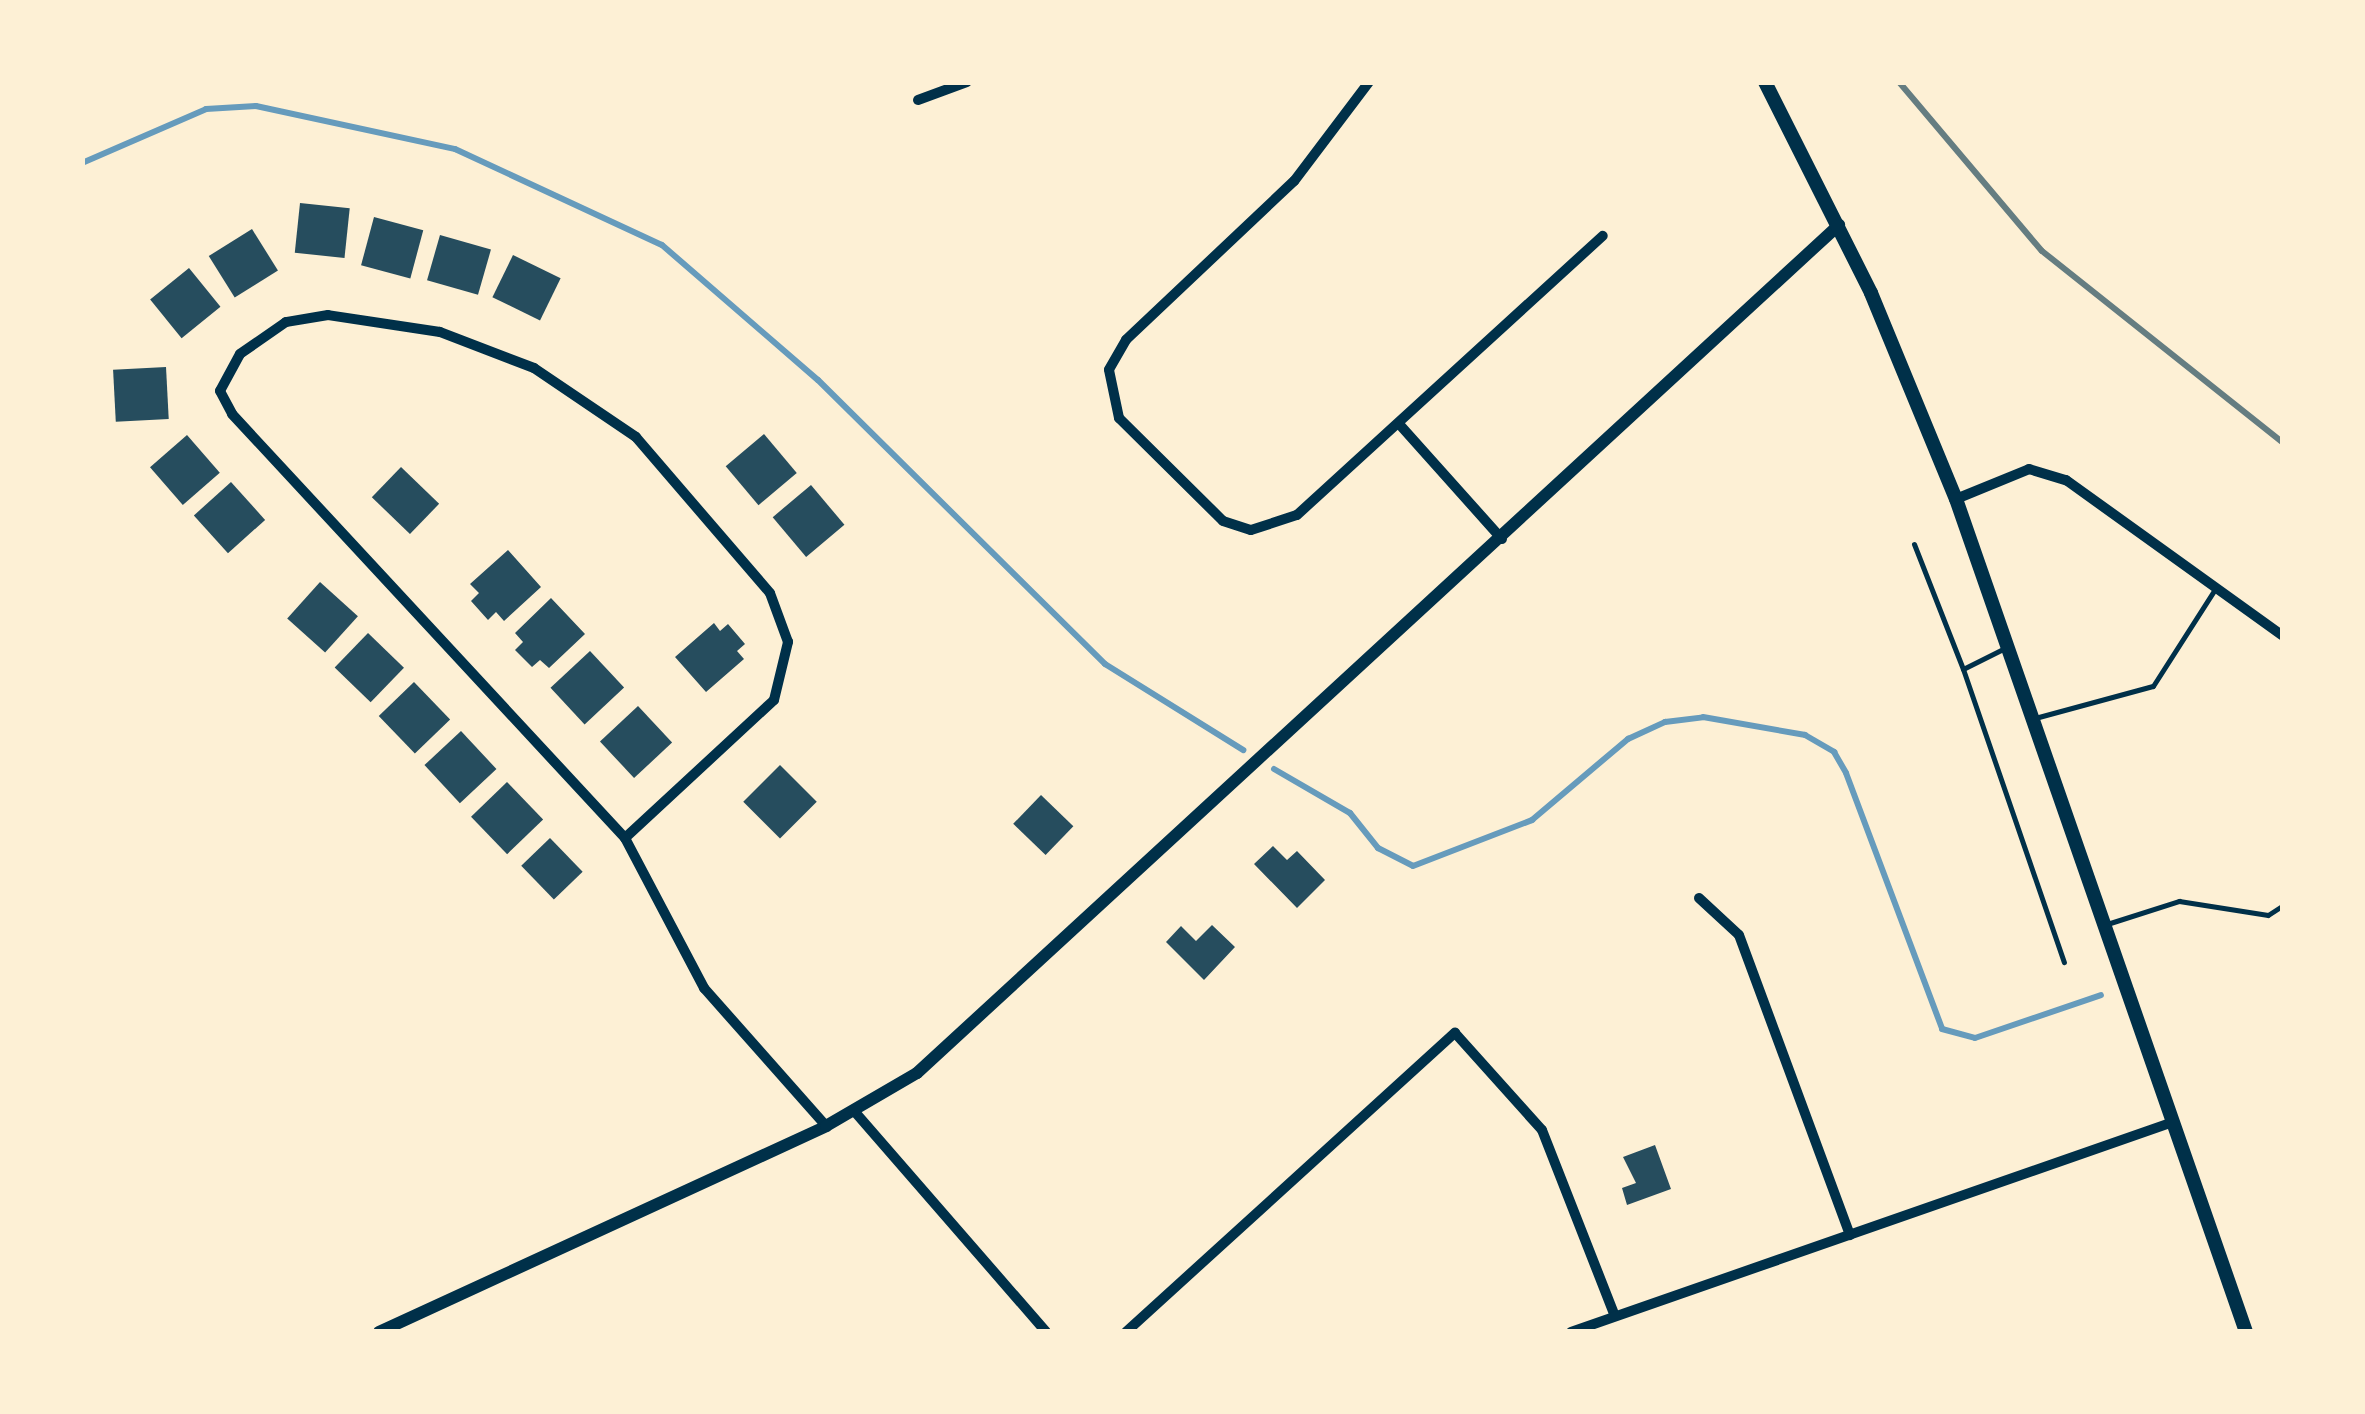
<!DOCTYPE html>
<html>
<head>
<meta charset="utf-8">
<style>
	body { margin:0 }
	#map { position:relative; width:2365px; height:1414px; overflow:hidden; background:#fdf0d5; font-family:"Libre Baskerville",serif }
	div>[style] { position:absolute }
	.stream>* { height:6px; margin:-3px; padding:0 3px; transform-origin:3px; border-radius:3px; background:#669bbc }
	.building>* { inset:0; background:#264d5e; transform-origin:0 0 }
	.service>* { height:5px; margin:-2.5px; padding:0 2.5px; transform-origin:2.5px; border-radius:2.5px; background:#003049 }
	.minor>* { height:10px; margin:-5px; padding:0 5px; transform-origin:5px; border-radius:5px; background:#003049 }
	.tertiary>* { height:12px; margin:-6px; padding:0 6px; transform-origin:6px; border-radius:6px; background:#003049 }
	.secondary>* { height:14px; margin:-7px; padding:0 7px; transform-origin:7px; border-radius:7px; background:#003049 }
	.rail>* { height:6px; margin:-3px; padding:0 3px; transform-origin:3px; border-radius:3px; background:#657d81 }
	span { translate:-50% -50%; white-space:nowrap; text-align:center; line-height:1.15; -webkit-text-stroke:10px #fdf0d5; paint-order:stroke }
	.frame { position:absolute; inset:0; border:85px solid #fdf0d5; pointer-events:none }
</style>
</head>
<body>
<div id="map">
	<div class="stream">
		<i style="left:82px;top:163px;width:135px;rotate:-23.5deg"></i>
		<i style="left:206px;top:109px;width:50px;rotate:-3.4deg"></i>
		<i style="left:256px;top:106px;width:204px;rotate:12.2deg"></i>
		<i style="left:455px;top:149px;width:228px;rotate:24.9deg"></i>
		<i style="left:662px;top:245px;width:206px;rotate:40.9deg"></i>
		<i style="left:818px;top:380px;width:404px;rotate:44.7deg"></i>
		<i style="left:1105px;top:664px;width:163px;rotate:31.9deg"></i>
		<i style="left:1274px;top:769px;width:88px;rotate:30.1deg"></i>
		<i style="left:1350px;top:813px;width:45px;rotate:51.3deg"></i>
		<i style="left:1378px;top:848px;width:39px;rotate:27deg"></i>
		<i style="left:1413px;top:866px;width:128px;rotate:-21.1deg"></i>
		<i style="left:1532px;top:820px;width:126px;rotate:-40.2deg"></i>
		<i style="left:1628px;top:739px;width:41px;rotate:-24.7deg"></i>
		<i style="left:1665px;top:722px;width:38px;rotate:-7deg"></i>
		<i style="left:1703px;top:717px;width:104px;rotate:10deg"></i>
		<i style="left:1805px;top:735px;width:34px;rotate:30deg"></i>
		<i style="left:1834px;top:752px;width:24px;rotate:60deg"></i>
		<i style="left:1846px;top:773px;width:273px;rotate:69.4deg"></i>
		<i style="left:1942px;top:1029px;width:34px;rotate:15deg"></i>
		<i style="left:1975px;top:1038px;width:133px;rotate:-18.8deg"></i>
	</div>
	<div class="building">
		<i style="left:300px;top:203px;width:50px;height:50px;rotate:6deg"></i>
		<i style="left:374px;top:217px;width:51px;height:50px;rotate:15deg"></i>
		<i style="left:252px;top:229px;width:49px;height:51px;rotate:58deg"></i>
		<i style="left:440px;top:235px;width:53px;height:47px;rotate:16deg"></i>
		<i style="left:513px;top:255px;width:53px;height:47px;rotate:26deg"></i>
		<i style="left:189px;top:268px;width:50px;height:50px;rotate:51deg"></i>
		<i style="left:166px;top:367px;width:52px;height:53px;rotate:87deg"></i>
		<i style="left:764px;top:434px;width:51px;height:50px;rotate:50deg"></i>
		<i style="left:187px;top:435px;width:50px;height:49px;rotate:49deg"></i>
		<i style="left:401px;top:467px;width:53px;height:42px;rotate:44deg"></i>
		<i style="left:231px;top:482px;width:51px;height:50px;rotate:48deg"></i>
		<i style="left:811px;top:485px;width:52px;height:50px;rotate:50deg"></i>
		<i style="clip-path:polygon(508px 550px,541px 587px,504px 621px,496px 612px,488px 620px,471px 601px,479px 593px,470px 584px)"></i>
		<i style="left:320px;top:582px;width:51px;height:49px;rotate:42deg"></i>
		<i style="clip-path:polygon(551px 598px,585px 634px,549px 668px,540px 660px,532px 667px,515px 650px,523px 642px,515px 633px)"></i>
		<i style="clip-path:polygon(714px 623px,720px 631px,728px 624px,745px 644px,737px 651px,744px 659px,706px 692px,675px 657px)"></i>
		<i style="left:368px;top:633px;width:50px;height:48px;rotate:44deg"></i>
		<i style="left:590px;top:651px;width:50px;height:54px;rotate:47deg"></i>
		<i style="left:414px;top:682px;width:52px;height:49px;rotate:46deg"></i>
		<i style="left:638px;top:706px;width:50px;height:52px;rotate:47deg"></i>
		<i style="left:461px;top:731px;width:52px;height:50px;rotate:47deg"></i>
		<i style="left:780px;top:765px;width:52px;height:52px;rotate:45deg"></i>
		<i style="left:507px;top:782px;width:52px;height:50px;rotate:46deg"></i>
		<i style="left:1041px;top:795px;width:45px;height:40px;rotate:44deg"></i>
		<i style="left:550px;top:838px;width:47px;height:40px;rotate:46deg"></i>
		<i style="clip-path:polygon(1273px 846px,1287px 860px,1297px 851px,1325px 880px,1297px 908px,1254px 864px)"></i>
		<i style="clip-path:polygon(1212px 925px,1235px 947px,1204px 980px,1166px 942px,1181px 926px,1196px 941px)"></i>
		<i style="clip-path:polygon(1655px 1145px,1671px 1189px,1627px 1205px,1622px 1188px,1636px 1183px,1623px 1157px)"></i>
	</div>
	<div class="service">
		<i style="left:1914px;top:544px;width:134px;rotate:68.6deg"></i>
		<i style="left:1963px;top:669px;width:47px;rotate:-26.6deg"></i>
		<i style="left:1963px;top:669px;width:310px;rotate:71deg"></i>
		<i style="left:2035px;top:718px;width:122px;rotate:-15.2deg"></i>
		<i style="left:2153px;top:686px;width:115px;rotate:-57.4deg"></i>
		<i style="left:2107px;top:924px;width:76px;rotate:-17.7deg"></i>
		<i style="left:2179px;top:901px;width:90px;rotate:8.9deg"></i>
		<i style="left:2268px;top:915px;width:17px;rotate:-33deg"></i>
	</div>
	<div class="minor">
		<i style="left:1369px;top:82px;width:124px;rotate:127.1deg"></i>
		<i style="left:1294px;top:181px;width:231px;rotate:136.6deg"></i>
		<i style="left:1126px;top:340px;width:34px;rotate:120deg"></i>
		<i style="left:1109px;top:370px;width:49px;rotate:78.2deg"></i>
		<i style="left:1119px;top:418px;width:146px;rotate:44.7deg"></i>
		<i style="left:1223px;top:521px;width:29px;rotate:18deg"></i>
		<i style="left:1251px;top:530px;width:48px;rotate:-18.1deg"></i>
		<i style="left:1297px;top:515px;width:414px;rotate:-42.4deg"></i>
		<i style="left:918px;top:100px;width:52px;rotate:-20.2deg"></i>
		<i style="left:1400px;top:425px;width:153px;rotate:48.2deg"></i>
		<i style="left:1956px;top:499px;width:79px;rotate:-22.3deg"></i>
		<i style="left:2029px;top:469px;width:39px;rotate:17deg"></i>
		<i style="left:2066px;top:480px;width:266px;rotate:35.7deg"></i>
		<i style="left:625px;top:838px;width:203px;rotate:-42.8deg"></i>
		<i style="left:774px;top:700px;width:60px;rotate:-76.4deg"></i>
		<i style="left:788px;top:642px;width:52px;rotate:-110.2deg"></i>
		<i style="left:770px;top:593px;width:206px;rotate:-130.7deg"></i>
		<i style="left:636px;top:437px;width:123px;rotate:-145.9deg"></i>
		<i style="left:534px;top:368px;width:101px;rotate:-159deg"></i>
		<i style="left:440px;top:332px;width:113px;rotate:-171.4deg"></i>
		<i style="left:328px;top:315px;width:43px;rotate:170.5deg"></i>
		<i style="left:286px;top:322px;width:56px;rotate:145.2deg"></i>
		<i style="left:240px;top:354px;width:42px;rotate:118.4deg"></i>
		<i style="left:220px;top:391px;width:26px;rotate:62deg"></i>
		<i style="left:232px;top:414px;width:578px;rotate:47.17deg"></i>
		<i style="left:625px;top:838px;width:170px;rotate:62.2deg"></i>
		<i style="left:704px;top:988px;width:184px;rotate:48.5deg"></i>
		<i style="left:1699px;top:898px;width:54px;rotate:42.8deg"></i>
		<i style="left:1739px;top:935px;width:320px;rotate:69.7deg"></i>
		<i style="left:855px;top:1112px;width:291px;rotate:49deg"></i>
		<i style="left:1126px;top:1332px;width:445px;rotate:-42.3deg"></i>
		<i style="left:1455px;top:1033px;width:130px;rotate:48.1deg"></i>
		<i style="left:1542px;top:1130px;width:198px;rotate:68.6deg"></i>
		<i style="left:1571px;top:1332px;width:638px;rotate:-19.23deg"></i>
	</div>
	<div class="tertiary">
		<i style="left:379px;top:1332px;width:492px;rotate:-24.7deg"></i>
		<i style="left:826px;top:1126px;width:105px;rotate:-30.2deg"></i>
		<i style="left:917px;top:1073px;width:1253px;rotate:-42.61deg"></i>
	</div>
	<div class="secondary">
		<i style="left:1765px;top:82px;width:236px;rotate:63.3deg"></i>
		<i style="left:1871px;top:293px;width:223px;rotate:67.6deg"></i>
		<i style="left:1956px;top:499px;width:882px;rotate:70.8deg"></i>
	</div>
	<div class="rail">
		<i style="left:1899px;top:82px;width:221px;rotate:49.8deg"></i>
		<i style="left:2042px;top:251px;width:307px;rotate:38.5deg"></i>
	</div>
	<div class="frame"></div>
</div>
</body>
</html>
